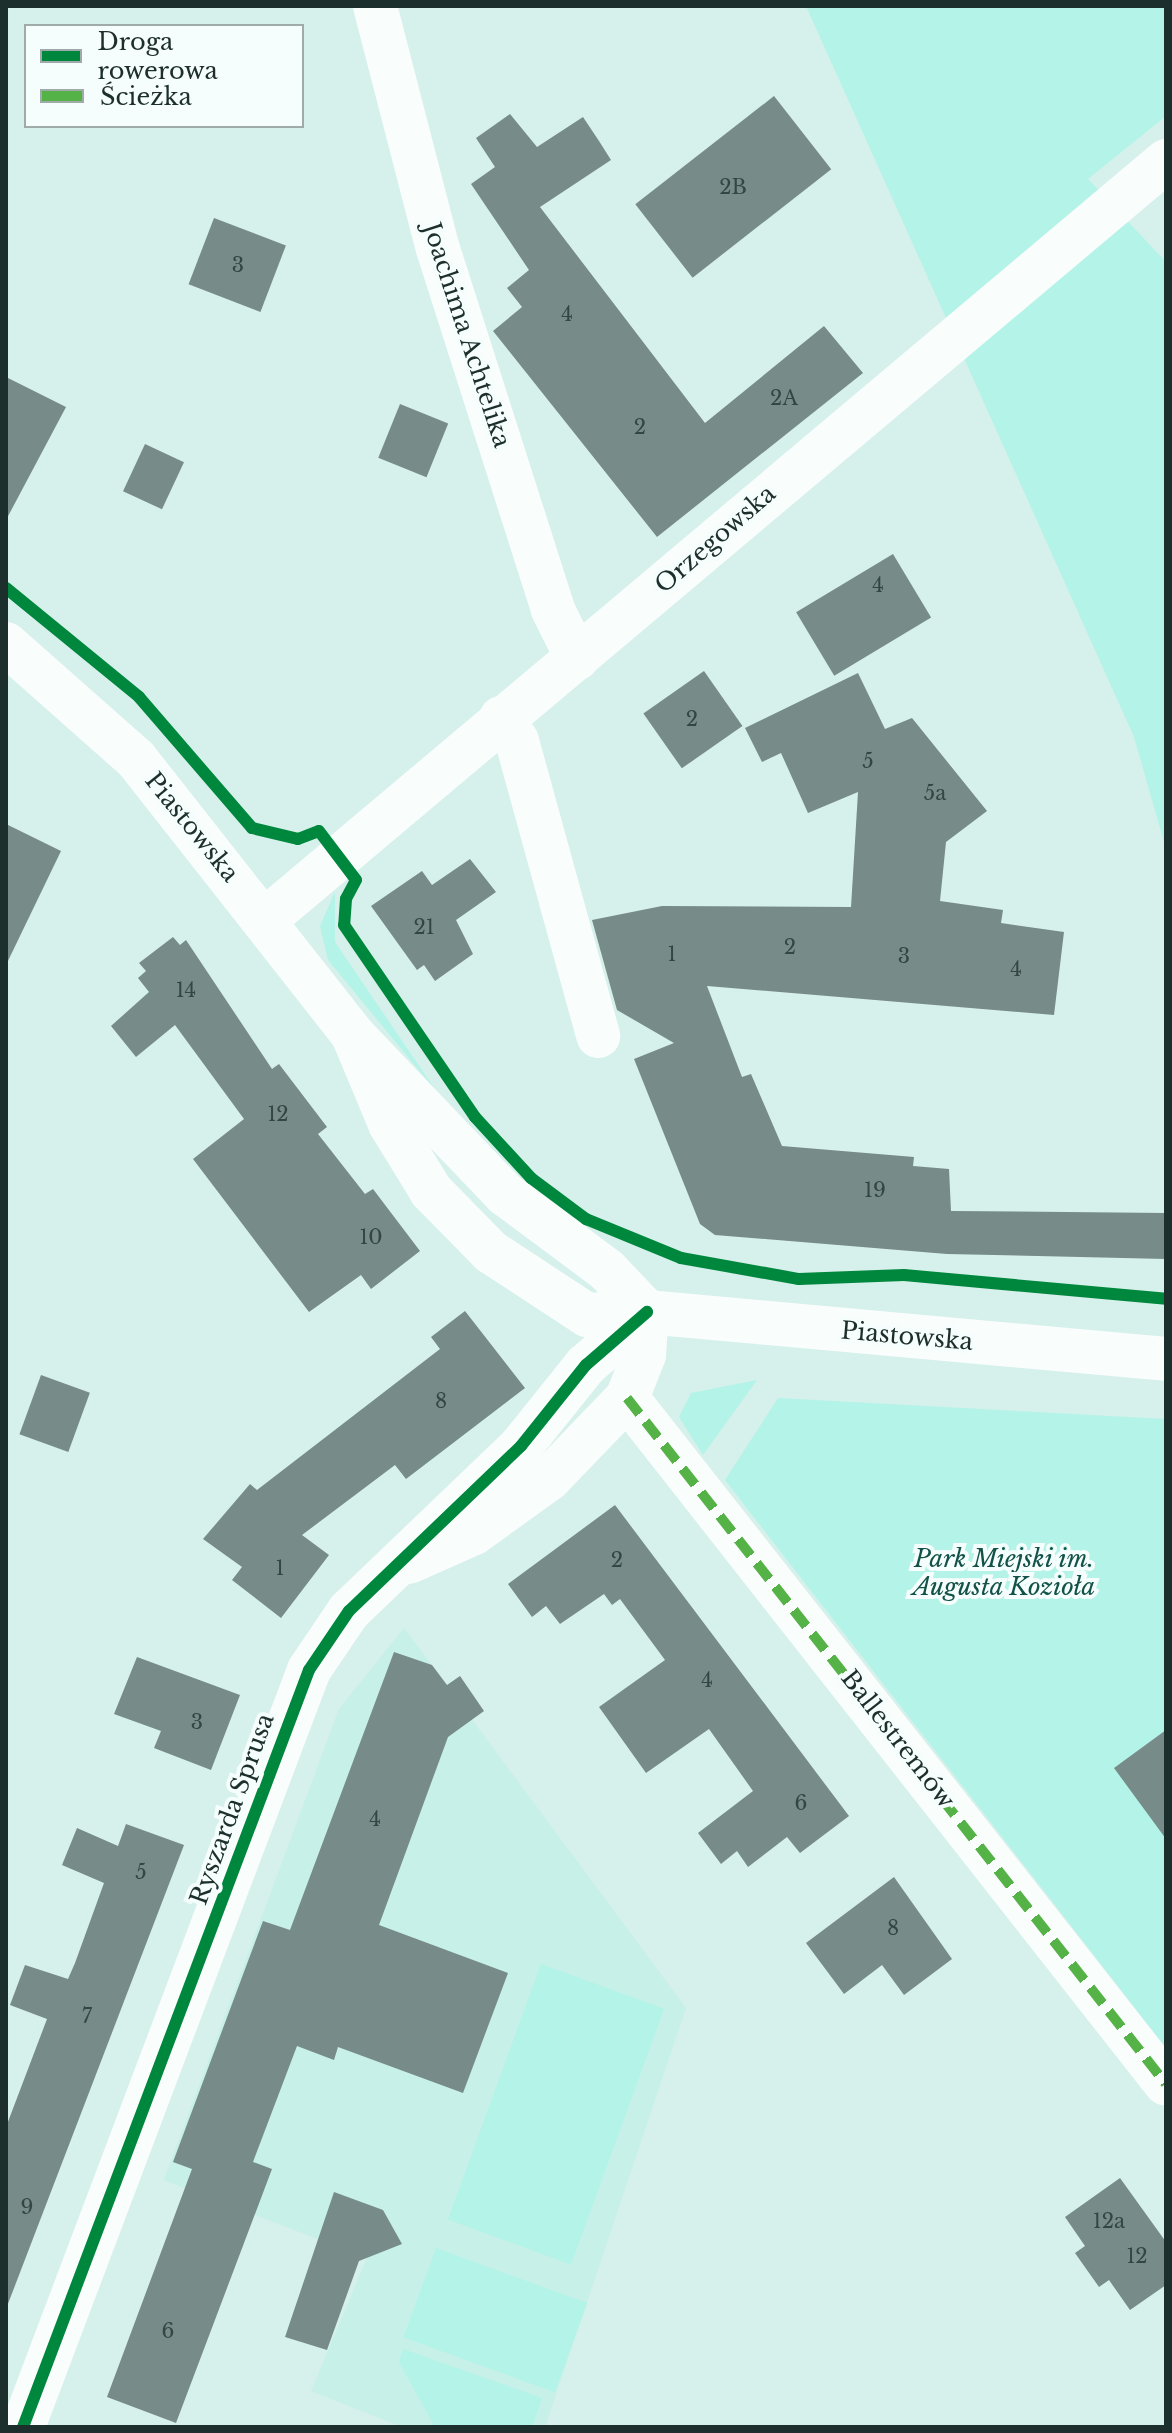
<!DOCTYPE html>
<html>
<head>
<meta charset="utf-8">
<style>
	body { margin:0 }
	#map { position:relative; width:1172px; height:2433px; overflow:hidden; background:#d6f0eb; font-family:"Libre Baskerville",serif }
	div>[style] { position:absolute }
	.built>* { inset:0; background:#c6f0e8 }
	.green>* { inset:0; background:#b4f3e8; transform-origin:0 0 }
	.building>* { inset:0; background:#778b88; transform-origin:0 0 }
	.minor>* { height:44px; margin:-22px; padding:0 22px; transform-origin:22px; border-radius:22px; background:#f9fdfc }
	.quiet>* { height:10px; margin-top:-5px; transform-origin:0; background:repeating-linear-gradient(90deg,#55b246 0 20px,transparent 0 30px) }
	.cycleway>* { height:12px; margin:-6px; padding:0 6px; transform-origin:6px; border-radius:6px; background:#00873e }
	span { translate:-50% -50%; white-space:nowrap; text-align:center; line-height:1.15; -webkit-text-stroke:8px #f5fefc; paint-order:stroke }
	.number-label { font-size:20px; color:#344643 }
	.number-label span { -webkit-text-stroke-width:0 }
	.street-label { font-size:24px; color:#1d2f2c }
	.park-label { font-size:24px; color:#135249; font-style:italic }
	.frame { position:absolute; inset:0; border:8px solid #1d2f2c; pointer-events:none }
	.legend { position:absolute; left:24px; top:24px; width:280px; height:104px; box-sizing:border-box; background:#f5fefc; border:2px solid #9faba9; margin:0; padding:10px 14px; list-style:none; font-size:24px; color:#1d2f2c }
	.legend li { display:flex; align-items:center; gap:16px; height:40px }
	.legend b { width:40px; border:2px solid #9faba9 }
</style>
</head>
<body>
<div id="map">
	<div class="built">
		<i style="clip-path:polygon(404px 1628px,686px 2008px,545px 2427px,402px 2427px,311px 2391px,367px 2258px,164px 2180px,339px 1709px)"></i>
	</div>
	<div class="green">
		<i style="clip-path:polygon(806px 6px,1166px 6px,1166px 116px,1088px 179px,1166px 262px,1166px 849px,1134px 737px)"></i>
		<i style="clip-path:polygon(335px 892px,335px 942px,436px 1091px,328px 960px,320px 926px)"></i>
		<i style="clip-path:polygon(757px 1380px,703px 1455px,679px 1417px,691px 1393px)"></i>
		<i style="clip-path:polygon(778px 1398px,1166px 1419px,1166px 2048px,725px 1480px)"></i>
		<i style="left:541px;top:1964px;width:131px;height:272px;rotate:20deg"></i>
		<i style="left:436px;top:2248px;width:161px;height:95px;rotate:20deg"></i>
		<i style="clip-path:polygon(403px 2349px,542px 2398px,532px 2427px,435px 2427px,399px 2362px)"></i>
	</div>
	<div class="building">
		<i style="left:774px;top:96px;width:93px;height:176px;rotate:52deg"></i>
		<i style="clip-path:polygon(510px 114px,537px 147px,583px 117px,599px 141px,611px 160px,540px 207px,705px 423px,824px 326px,863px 373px,657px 537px,493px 331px,522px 307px,507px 288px,529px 270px,471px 184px,495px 167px,476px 138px)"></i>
		<i style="left:214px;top:218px;width:77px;height:71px;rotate:21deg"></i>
		<i style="clip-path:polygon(6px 377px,66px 407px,6px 520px)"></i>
		<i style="left:400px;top:404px;width:52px;height:58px;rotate:22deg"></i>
		<i style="left:145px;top:444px;width:43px;height:52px;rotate:25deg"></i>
		<i style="left:893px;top:554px;width:74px;height:113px;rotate:59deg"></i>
		<i style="left:704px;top:671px;width:67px;height:74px;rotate:55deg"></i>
		<i style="clip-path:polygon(858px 673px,885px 729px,912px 718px,987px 811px,946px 842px,940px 901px,1003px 910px,1001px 923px,1064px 932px,1054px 1015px,707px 986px,742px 1077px,751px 1074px,782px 1146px,914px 1157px,913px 1166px,949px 1169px,951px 1211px,1166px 1213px,1166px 1259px,947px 1254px,715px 1235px,700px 1224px,634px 1059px,674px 1043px,617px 1010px,592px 920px,662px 906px,851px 907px,858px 792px,808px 813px,781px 753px,762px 762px,745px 728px)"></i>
		<i style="clip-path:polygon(6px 824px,61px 851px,6px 965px)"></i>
		<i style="clip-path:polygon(470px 859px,496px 892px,456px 920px,473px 954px,435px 981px,424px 965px,417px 970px,371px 906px,422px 871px,432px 885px)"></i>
		<i style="clip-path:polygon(173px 937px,180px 945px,186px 940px,272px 1069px,279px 1064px,327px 1127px,318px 1134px,365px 1194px,373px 1189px,420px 1251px,371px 1289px,361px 1275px,309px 1312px,193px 1159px,244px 1119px,175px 1025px,136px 1057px,111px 1026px,149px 992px,138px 978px,146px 971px,139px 963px)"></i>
		<i style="clip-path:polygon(465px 1311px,525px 1388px,406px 1479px,395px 1465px,302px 1535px,329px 1555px,281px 1618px,232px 1580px,242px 1567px,203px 1539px,250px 1484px,257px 1490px,440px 1349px,431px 1337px)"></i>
		<i style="left:41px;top:1375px;width:52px;height:63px;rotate:20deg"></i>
		<i style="clip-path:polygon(615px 1505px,849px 1816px,800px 1853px,787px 1837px,748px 1867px,737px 1851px,721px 1864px,698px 1833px,753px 1791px,709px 1729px,646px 1773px,599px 1707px,665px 1660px,620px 1599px,612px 1605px,604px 1594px,560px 1624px,546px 1606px,532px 1617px,508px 1584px)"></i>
		<i style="clip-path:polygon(394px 1652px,432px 1665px,447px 1685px,460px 1676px,484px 1711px,448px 1737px,379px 1925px,508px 1973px,463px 2093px,338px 2047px,334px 2060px,297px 2046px,253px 2162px,272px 2169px,176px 2423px,107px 2397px,192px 2169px,173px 2162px,263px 1921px,290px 1930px)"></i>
		<i style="clip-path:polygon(137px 1657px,240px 1695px,211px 1770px,154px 1748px,161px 1731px,114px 1714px)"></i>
		<i style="clip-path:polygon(1166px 1730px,1166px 1839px,1114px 1768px)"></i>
		<i style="clip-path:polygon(126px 1824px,184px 1845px,6px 2309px,6px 2127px,47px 2019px,10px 2005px,25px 1965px,68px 1979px,75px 1963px,104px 1883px,62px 1865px,77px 1828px,118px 1846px)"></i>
		<i style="clip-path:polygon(894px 1877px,952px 1959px,904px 1995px,882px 1965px,844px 1994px,806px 1943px)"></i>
		<i style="clip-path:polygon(1120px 2178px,1166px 2242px,1166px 2285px,1130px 2310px,1109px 2280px,1099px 2287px,1075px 2253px,1085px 2246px,1065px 2217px)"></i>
		<i style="clip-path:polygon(334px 2192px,383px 2210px,402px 2244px,359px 2261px,327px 2350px,285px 2337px)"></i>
	</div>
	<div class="minor">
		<i style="left:375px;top:6px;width:251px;rotate:75.5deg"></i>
		<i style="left:438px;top:249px;width:379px;rotate:72.3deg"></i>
		<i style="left:553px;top:610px;width:54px;rotate:63.4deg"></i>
		<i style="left:6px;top:644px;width:174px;rotate:41.5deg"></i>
		<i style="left:136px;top:759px;width:351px;rotate:51.8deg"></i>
		<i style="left:353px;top:1035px;width:220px;rotate:46.3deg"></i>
		<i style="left:505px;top:1194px;width:127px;rotate:36.7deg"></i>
		<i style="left:607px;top:1270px;width:58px;rotate:46.4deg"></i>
		<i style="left:501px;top:718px;width:28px;rotate:55deg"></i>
		<i style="left:517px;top:741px;width:306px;rotate:74.6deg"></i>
		<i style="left:266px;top:919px;width:1177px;rotate:-40.1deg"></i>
		<i style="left:353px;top:1035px;width:96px;rotate:67.4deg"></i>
		<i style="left:390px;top:1124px;width:79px;rotate:58.5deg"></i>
		<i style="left:431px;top:1191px;width:86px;rotate:45.5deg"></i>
		<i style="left:491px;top:1252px;width:115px;rotate:33.3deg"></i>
		<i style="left:587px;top:1315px;width:60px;rotate:-2.9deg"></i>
		<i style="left:647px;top:1312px;width:521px;rotate:5.17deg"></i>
		<i style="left:627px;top:1398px;width:872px;rotate:51.84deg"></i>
		<i style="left:409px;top:1562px;width:71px;rotate:-24deg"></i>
		<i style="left:474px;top:1533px;width:92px;rotate:-35.8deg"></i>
		<i style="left:549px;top:1479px;width:112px;rotate:-46.1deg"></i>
		<i style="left:627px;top:1398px;width:46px;rotate:-68.4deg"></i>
		<i style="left:644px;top:1355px;width:43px;rotate:-86deg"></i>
		<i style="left:23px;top:2427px;width:809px;rotate:-69.3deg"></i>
		<i style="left:309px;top:1670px;width:71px;rotate:-55.9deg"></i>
		<i style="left:349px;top:1611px;width:238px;rotate:-43.8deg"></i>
		<i style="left:521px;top:1446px;width:104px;rotate:-51.3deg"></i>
		<i style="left:586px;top:1365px;width:81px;rotate:-41deg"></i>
	</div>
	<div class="quiet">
		<i style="left:627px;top:1398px;width:872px;rotate:51.84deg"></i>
	</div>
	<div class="cycleway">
		<i style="left:6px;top:588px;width:172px;rotate:39.3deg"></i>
		<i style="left:139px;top:697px;width:173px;rotate:49.2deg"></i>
		<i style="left:252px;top:828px;width:47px;rotate:13.4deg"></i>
		<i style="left:298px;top:839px;width:22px;rotate:-21deg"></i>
		<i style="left:319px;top:831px;width:61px;rotate:52.9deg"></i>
		<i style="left:356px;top:880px;width:21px;rotate:118deg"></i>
		<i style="left:346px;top:899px;width:26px;rotate:94deg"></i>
		<i style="left:344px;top:925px;width:232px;rotate:55.7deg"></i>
		<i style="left:475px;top:1117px;width:83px;rotate:47.4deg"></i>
		<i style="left:531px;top:1178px;width:69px;rotate:36.7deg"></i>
		<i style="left:586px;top:1219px;width:103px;rotate:22.3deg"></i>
		<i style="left:681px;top:1258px;width:120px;rotate:10.1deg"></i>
		<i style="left:799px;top:1279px;width:105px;rotate:-2.2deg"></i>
		<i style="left:904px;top:1275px;width:263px;rotate:5.2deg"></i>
		<i style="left:23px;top:2427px;width:809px;rotate:-69.3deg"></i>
		<i style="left:309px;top:1670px;width:71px;rotate:-55.9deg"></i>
		<i style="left:349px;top:1611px;width:238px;rotate:-43.8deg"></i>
		<i style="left:521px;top:1446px;width:104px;rotate:-51.3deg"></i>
		<i style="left:586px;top:1365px;width:81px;rotate:-41deg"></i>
	</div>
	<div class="number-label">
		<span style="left:733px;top:187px">2B</span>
		<span style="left:238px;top:265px">3</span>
		<span style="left:567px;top:314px">4</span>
		<span style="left:784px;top:398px">2A</span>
		<span style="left:640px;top:427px">2</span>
		<span style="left:878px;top:585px">4</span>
		<span style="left:692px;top:719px">2</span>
		<span style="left:868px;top:761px">5</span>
		<span style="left:935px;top:793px">5a</span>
		<span style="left:424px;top:927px">21</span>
		<span style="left:790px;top:947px">2</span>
		<span style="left:672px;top:954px">1</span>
		<span style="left:904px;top:956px">3</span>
		<span style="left:1016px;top:969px">4</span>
		<span style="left:186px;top:990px">14</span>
		<span style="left:278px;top:1114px">12</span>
		<span style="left:875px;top:1190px">19</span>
		<span style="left:371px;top:1237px">10</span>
		<span style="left:441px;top:1401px">8</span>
		<span style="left:617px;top:1560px">2</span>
		<span style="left:280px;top:1568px">1</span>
		<span style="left:707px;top:1680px">4</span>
		<span style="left:197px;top:1722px">3</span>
		<span style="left:801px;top:1803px">6</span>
		<span style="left:375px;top:1819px">4</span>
		<span style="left:141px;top:1872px">5</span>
		<span style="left:893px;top:1928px">8</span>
		<span style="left:87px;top:2016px">7</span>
		<span style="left:27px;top:2207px">9</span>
		<span style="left:1109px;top:2221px">12a</span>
		<span style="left:1137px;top:2256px">12</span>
		<span style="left:168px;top:2331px">6</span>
	</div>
	<div class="street-label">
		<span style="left:467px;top:335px;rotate:72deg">Joachima Achtelika</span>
		<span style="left:715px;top:539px;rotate:-41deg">Orzegowska</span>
		<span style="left:192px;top:827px;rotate:51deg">Piastowska</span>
		<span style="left:907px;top:1336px;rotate:5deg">Piastowska</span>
		<span style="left:898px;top:1739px;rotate:52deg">Ballestremów</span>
		<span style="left:232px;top:1809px;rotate:-70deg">Ryszarda Sprusa</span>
	</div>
	<div class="park-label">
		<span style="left:1004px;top:1573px">Park Miejski im.<br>Augusta Kozioła</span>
	</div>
	<div class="frame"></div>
	<ul class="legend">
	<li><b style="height:10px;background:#00873e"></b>Droga rowerowa</li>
	<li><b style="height:10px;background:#55b246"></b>Ścieżka</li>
	</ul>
</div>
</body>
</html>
